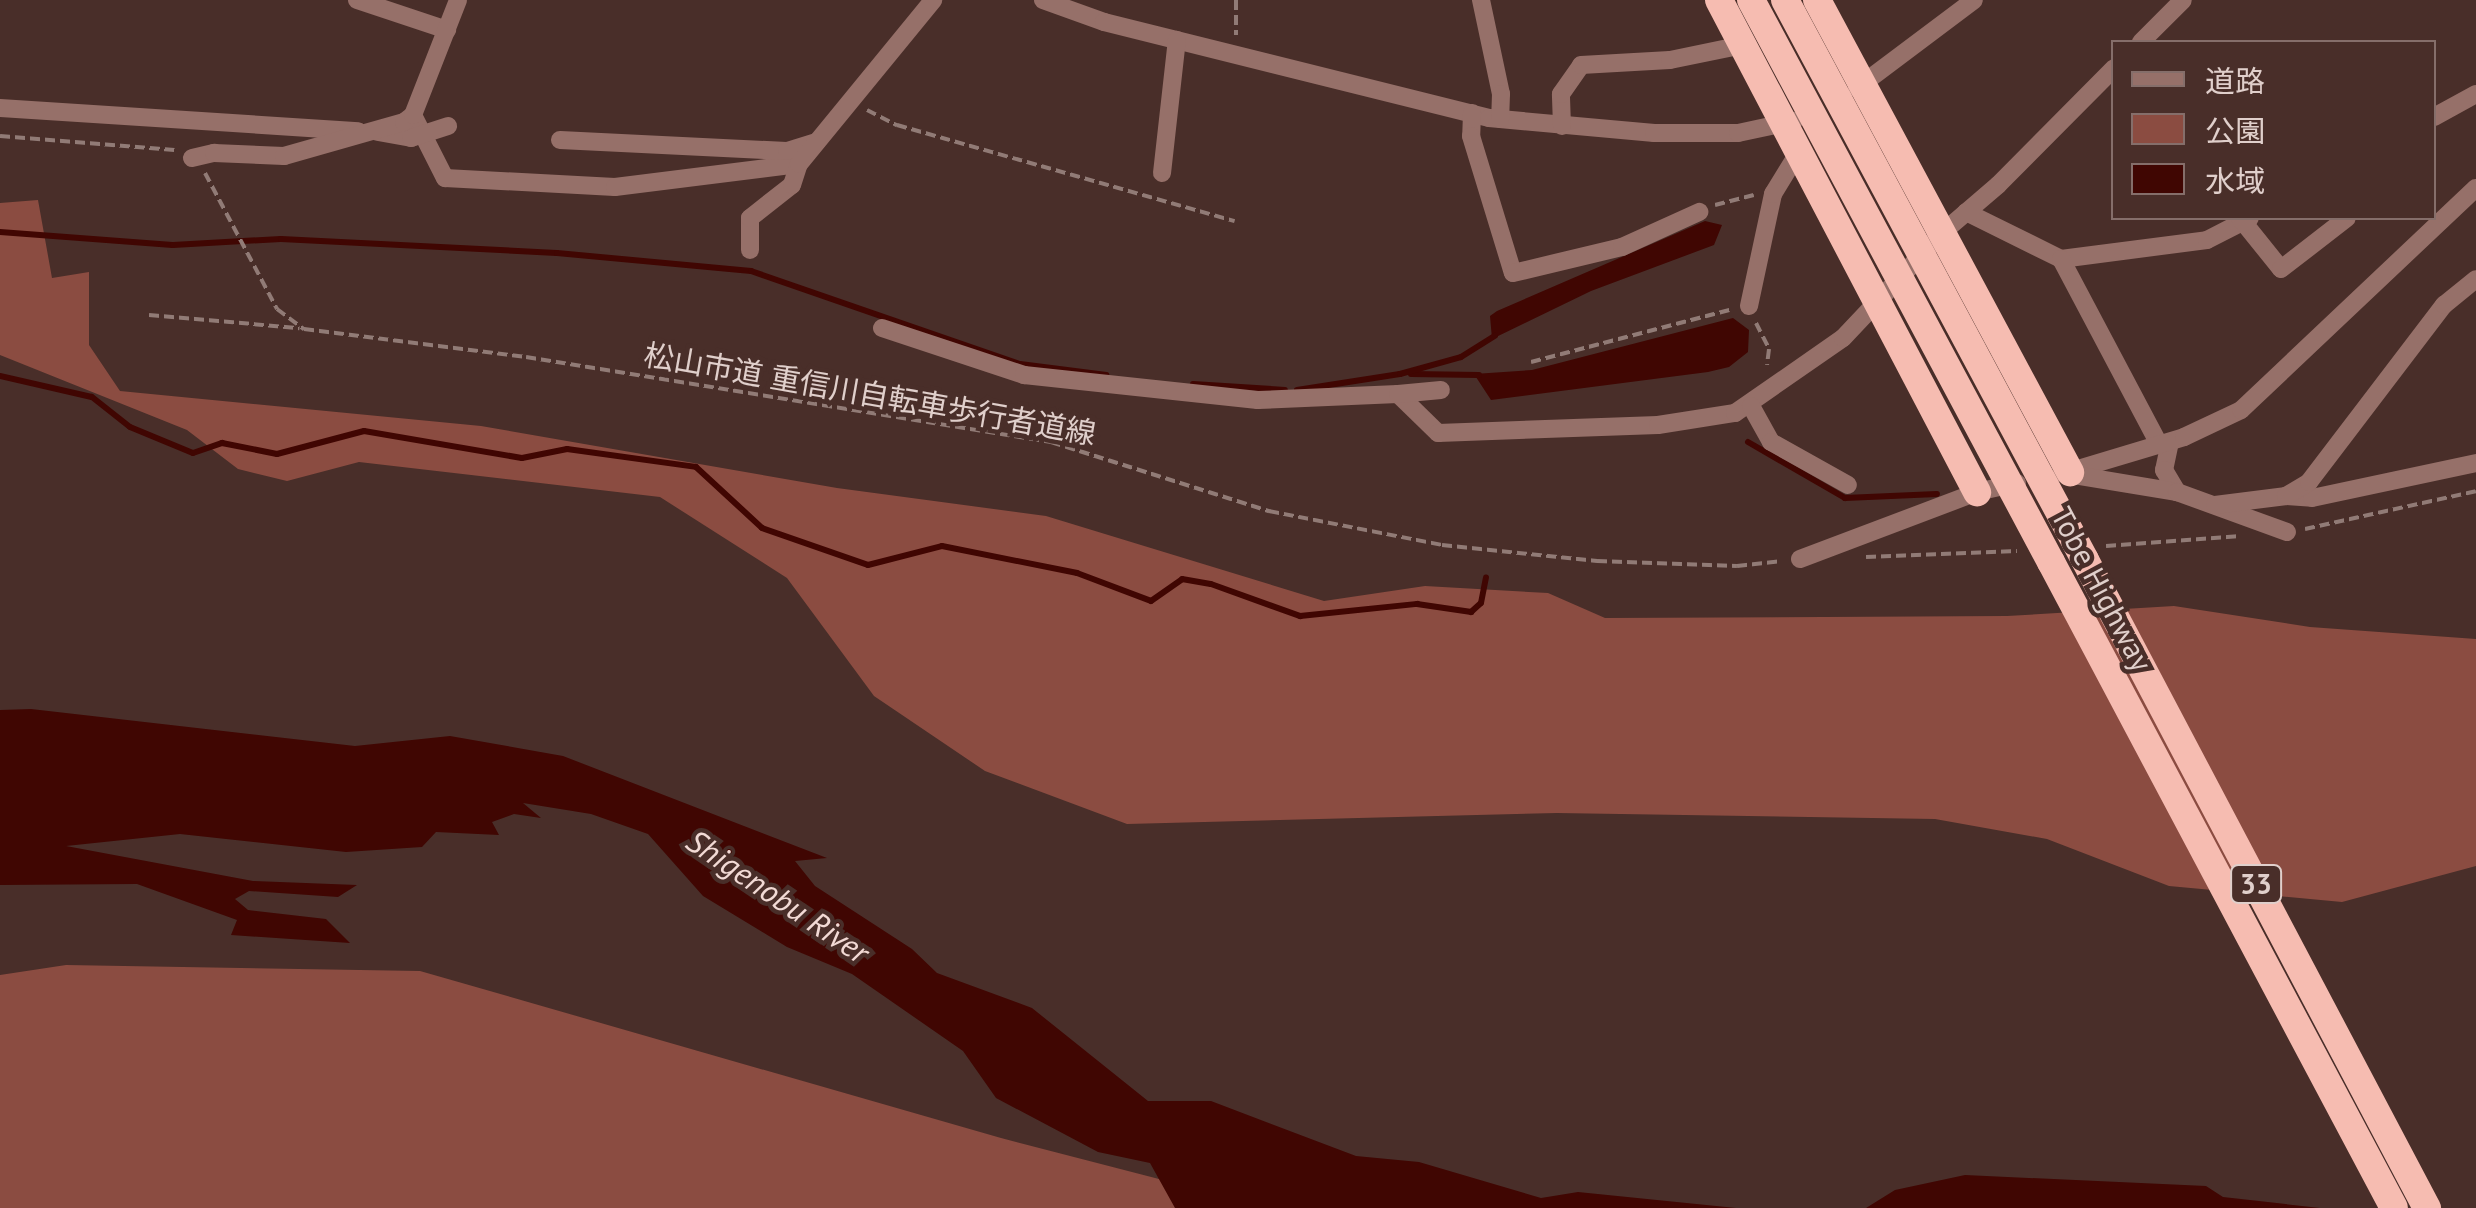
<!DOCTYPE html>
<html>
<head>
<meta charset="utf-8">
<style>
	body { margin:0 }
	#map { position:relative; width:2476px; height:1208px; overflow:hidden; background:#492e29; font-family:"PT Sans","Noto Sans JP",sans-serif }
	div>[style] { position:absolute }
	.green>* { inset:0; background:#8b4c41 }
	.water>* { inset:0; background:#400602 }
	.stream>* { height:6px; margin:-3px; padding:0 3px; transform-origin:3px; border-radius:3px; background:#400602 }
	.path>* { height:4px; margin-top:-2px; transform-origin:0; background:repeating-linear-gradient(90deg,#917b76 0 10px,transparent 0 15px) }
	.minor>* { height:18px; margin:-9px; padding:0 9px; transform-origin:9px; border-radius:9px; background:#967069 }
	.trunk>* { height:28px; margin:-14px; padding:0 14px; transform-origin:14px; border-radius:14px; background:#f6bcb1 }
	.trunk-bridge>* { height:28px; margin:-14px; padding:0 14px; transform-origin:14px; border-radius:14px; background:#f6bcb1 }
	span { translate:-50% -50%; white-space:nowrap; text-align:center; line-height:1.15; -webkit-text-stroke:9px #492e29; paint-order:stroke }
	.shield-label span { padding:2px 8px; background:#492e29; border:2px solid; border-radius:8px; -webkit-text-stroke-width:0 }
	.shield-label { font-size:28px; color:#e0cfcb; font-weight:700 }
	.street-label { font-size:30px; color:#e0cfcb }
	.water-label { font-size:32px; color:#f2dad5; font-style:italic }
	.legend { position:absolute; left:2111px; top:40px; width:325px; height:180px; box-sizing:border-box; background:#492e29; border:2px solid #856e6a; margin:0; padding:12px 18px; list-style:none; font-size:30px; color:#e0cfcb }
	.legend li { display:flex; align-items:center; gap:20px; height:50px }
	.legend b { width:50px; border:2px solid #856e6a }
</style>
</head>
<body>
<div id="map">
	<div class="green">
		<i style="clip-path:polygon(38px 200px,52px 278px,89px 272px,89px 345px,120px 391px,481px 426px,837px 488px,1046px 516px,1324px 601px,1425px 586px,1548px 593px,1605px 618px,2007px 616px,2174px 606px,2310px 627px,2476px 639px,2476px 866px,2342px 902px,2169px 886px,2047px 839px,1935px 819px,1557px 813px,1127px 824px,985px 771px,874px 696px,787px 578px,660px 497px,359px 462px,287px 481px,238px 469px,187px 430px,0 355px,0 203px)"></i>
		<i style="clip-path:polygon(66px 965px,420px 971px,1001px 1138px,1271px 1208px,0 1208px,0 975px)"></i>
	</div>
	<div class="water">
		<i style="clip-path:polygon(1705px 221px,1722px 225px,1714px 245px,1591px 291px,1492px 339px,1490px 316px,1497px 311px)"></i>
		<i style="clip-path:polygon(1733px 318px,1749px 330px,1748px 352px,1729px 367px,1708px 372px,1491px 400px,1474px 374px,1532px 370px)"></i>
		<i style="clip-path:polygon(31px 709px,355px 746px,450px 736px,563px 756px,827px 858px,795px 861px,815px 886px,912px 949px,937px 973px,1032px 1008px,1148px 1101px,1211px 1101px,1356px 1156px,1419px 1162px,1541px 1198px,1578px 1192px,1736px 1208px,1175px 1208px,1150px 1163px,1098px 1152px,996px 1098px,963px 1051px,852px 974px,787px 947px,703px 896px,648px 834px,591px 814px,523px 803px,541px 818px,514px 814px,492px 822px,499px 835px,436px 832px,422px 847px,346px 852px,180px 834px,66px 846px,253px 881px,357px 885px,338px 897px,249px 891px,235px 899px,248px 910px,326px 919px,350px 943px,231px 935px,237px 920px,137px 884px,0 885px,0 710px)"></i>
		<i style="clip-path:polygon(1965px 1175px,2206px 1186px,2223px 1197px,2320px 1208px,1866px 1208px,1895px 1190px)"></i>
	</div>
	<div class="stream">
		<i style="left:0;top:232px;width:173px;rotate:4.3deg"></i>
		<i style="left:173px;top:245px;width:108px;rotate:-3.2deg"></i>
		<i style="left:281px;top:239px;width:276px;rotate:2.9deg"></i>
		<i style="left:557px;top:253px;width:195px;rotate:5.3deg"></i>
		<i style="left:751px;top:271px;width:285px;rotate:19.1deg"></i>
		<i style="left:1020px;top:364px;width:87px;rotate:7.3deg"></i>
		<i style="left:1411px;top:374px;width:68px;rotate:0.8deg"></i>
		<i style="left:0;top:376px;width:94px;rotate:12.9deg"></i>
		<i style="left:92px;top:397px;width:48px;rotate:38.3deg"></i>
		<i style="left:130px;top:427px;width:68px;rotate:22.4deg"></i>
		<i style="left:193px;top:453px;width:31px;rotate:-19deg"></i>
		<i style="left:222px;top:443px;width:56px;rotate:11.3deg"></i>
		<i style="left:277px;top:454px;width:90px;rotate:-14.8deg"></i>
		<i style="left:364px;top:431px;width:160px;rotate:9.7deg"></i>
		<i style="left:522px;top:458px;width:46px;rotate:-11.3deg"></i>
		<i style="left:567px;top:449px;width:130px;rotate:7.9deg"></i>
		<i style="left:696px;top:467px;width:90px;rotate:42.7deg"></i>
		<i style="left:762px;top:528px;width:112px;rotate:19.2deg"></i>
		<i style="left:868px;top:565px;width:76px;rotate:-14.4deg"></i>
		<i style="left:942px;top:546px;width:138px;rotate:11.3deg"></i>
		<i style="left:1077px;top:573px;width:79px;rotate:20.7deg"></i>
		<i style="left:1151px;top:601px;width:38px;rotate:-35deg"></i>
		<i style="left:1182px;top:579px;width:29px;rotate:10deg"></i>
		<i style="left:1211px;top:584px;width:95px;rotate:19.8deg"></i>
		<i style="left:1300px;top:616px;width:118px;rotate:-5.9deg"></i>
		<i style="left:1417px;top:604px;width:55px;rotate:8.4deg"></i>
		<i style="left:1471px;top:612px;width:13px;rotate:-42deg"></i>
		<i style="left:1481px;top:603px;width:26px;rotate:-79deg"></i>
		<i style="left:1193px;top:384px;width:92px;rotate:3.7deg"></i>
		<i style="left:1297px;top:390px;width:104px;rotate:-8.8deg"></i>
		<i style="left:1400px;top:374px;width:63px;rotate:-15.6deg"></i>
		<i style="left:1461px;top:357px;width:40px;rotate:-32deg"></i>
		<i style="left:1748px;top:442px;width:112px;rotate:30deg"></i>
		<i style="left:1845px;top:498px;width:92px;rotate:-2.5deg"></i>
	</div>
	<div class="path">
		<i style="left:1236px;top:0;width:35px;rotate:90deg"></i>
		<i style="left:867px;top:110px;width:34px;rotate:27deg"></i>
		<i style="left:897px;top:125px;width:351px;rotate:15.9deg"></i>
		<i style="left:0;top:136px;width:175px;rotate:4.6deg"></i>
		<i style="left:205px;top:173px;width:154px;rotate:62.1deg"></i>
		<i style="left:277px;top:309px;width:34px;rotate:37deg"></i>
		<i style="left:304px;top:329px;width:224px;rotate:7.2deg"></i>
		<i style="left:526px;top:357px;width:532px;rotate:9.2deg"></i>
		<i style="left:1051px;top:442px;width:229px;rotate:17.6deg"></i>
		<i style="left:1269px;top:511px;width:176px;rotate:11.1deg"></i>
		<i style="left:1442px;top:545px;width:156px;rotate:5.9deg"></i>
		<i style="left:1597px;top:561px;width:140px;rotate:2deg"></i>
		<i style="left:1737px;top:566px;width:45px;rotate:-6.3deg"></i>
		<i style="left:1715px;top:205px;width:40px;rotate:-14.4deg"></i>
		<i style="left:149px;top:315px;width:151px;rotate:5deg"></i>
		<i style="left:1756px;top:323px;width:29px;rotate:63deg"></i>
		<i style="left:1769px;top:349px;width:16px;rotate:97deg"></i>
		<i style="left:1531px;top:362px;width:205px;rotate:-14.7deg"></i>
		<i style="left:2305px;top:529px;width:175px;rotate:-12.5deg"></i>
		<i style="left:2106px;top:546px;width:135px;rotate:-4.2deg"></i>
		<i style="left:1866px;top:557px;width:151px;rotate:-2.3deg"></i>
	</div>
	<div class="minor">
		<i style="left:357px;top:0;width:95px;rotate:18.4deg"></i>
		<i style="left:1043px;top:0;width:65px;rotate:19.8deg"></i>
		<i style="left:1104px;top:22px;width:397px;rotate:14deg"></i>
		<i style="left:1489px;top:118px;width:166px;rotate:5.2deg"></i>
		<i style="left:1654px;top:133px;width:84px"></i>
		<i style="left:1738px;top:133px;width:57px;rotate:-12.1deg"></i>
		<i style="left:1481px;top:0;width:96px;rotate:78deg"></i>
		<i style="left:1501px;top:94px;width:25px;rotate:92deg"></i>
		<i style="left:2141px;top:42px;width:59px;rotate:-45deg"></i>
		<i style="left:1857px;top:88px;width:146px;rotate:-36.9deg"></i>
		<i style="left:0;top:108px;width:359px;rotate:3.7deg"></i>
		<i style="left:1472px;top:113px;width:23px;rotate:92deg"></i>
		<i style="left:1471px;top:136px;width:143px;rotate:73deg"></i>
		<i style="left:1513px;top:273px;width:112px;rotate:-13.4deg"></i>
		<i style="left:1622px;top:247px;width:85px;rotate:-24.4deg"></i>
		<i style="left:413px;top:115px;width:71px;rotate:63.1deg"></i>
		<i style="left:445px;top:178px;width:170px;rotate:3deg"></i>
		<i style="left:615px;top:187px;width:185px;rotate:-7.1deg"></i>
		<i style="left:2434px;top:117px;width:48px;rotate:-28.7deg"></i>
		<i style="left:1562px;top:126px;width:32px;rotate:-92deg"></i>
		<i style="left:1561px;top:94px;width:35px;rotate:-55deg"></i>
		<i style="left:1581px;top:65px;width:89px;rotate:-3.2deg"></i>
		<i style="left:1670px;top:60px;width:75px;rotate:-11.6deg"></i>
		<i style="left:378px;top:132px;width:34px;rotate:10deg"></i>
		<i style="left:411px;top:138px;width:39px;rotate:-18deg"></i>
		<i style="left:560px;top:140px;width:227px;rotate:2.8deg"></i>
		<i style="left:787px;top:151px;width:31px;rotate:-17deg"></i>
		<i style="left:192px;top:158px;width:23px;rotate:-13deg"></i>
		<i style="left:214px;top:153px;width:70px;rotate:2.5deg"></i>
		<i style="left:284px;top:156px;width:125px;rotate:-15.8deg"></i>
		<i style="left:404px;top:122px;width:11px;rotate:-38deg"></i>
		<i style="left:413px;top:115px;width:123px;rotate:-68.6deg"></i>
		<i style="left:1162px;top:173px;width:134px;rotate:-83.6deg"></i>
		<i style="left:1966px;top:212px;width:106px;rotate:26.3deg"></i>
		<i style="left:2061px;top:259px;width:147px;rotate:-7.4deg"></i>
		<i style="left:2207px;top:240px;width:48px;rotate:-27.1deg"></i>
		<i style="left:2240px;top:218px;width:65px;rotate:51.2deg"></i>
		<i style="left:2281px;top:269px;width:83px;rotate:-37.7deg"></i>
		<i style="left:750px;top:250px;width:32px;rotate:-90deg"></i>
		<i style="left:750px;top:218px;width:53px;rotate:-38.2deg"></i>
		<i style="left:792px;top:185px;width:22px;rotate:-72deg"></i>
		<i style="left:799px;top:164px;width:212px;rotate:-50.7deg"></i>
		<i style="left:2061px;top:259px;width:209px;rotate:62.1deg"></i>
		<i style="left:1749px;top:306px;width:115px;rotate:-77.9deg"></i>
		<i style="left:1773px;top:194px;width:52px;rotate:-58.5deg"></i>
		<i style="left:882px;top:328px;width:150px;rotate:18.3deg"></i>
		<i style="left:1024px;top:375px;width:235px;rotate:6.1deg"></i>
		<i style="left:1258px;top:400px;width:140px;rotate:-2.5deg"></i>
		<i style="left:1398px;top:394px;width:56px;rotate:44.3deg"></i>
		<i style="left:1438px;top:433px;width:220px;rotate:-2.1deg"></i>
		<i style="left:1658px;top:425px;width:78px;rotate:-8.9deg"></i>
		<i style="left:1735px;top:413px;width:131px;rotate:-34.8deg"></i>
		<i style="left:1843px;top:338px;width:144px;rotate:-46.7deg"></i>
		<i style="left:1942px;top:233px;width:74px;rotate:-40.6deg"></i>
		<i style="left:1998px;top:185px;width:165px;rotate:-45.2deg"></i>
		<i style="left:1398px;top:394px;width:43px;rotate:-5.3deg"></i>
		<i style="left:1751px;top:406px;width:41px;rotate:60.9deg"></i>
		<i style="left:1771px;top:442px;width:88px;rotate:29.2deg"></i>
		<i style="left:2170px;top:442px;width:29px;rotate:102deg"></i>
		<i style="left:2164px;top:470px;width:26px;rotate:59deg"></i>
		<i style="left:2071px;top:471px;width:118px;rotate:-16.7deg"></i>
		<i style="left:2184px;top:437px;width:63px;rotate:-25.3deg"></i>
		<i style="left:2241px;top:410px;width:323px;rotate:-43.4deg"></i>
		<i style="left:2062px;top:473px;width:117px;rotate:9.4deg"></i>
		<i style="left:2177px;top:492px;width:117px;rotate:20deg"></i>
		<i style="left:2286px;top:496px;width:26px;rotate:4deg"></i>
		<i style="left:2312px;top:498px;width:168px;rotate:-12deg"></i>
		<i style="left:2215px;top:505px;width:72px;rotate:-7.2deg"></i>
		<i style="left:2286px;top:496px;width:27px;rotate:-31deg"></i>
		<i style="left:2309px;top:482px;width:223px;rotate:-52.7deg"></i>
		<i style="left:2444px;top:305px;width:41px;rotate:-39.1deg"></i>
		<i style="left:1800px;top:559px;width:189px;rotate:-20.7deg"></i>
		<i style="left:1977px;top:492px;width:41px;rotate:-12.7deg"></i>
	</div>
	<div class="trunk">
		<i style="left:1719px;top:0;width:556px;rotate:62.33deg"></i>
		<i style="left:1817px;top:0;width:536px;rotate:61.81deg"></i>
		<i style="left:2085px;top:560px;width:733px;rotate:62.18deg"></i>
		<i style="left:2051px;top:562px;width:731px;rotate:62.03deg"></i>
	</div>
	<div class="trunk-bridge">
		<i style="left:1751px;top:0;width:637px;rotate:61.91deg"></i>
		<i style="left:1785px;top:0;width:635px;rotate:61.82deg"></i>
	</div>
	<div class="shield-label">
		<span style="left:2256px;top:884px">33</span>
	</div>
	<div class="street-label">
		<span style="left:870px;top:394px;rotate:10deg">松山市道 重信川自転車歩行者道線</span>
		<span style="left:2102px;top:589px;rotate:62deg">Tobe Highway</span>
	</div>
	<div class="water-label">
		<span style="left:778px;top:896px;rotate:34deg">Shigenobu River</span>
	</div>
	<ul class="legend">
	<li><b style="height:12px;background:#967069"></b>道路</li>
	<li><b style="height:28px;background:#8b4c41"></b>公園</li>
	<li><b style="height:28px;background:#400602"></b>水域</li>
	</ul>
</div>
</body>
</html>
